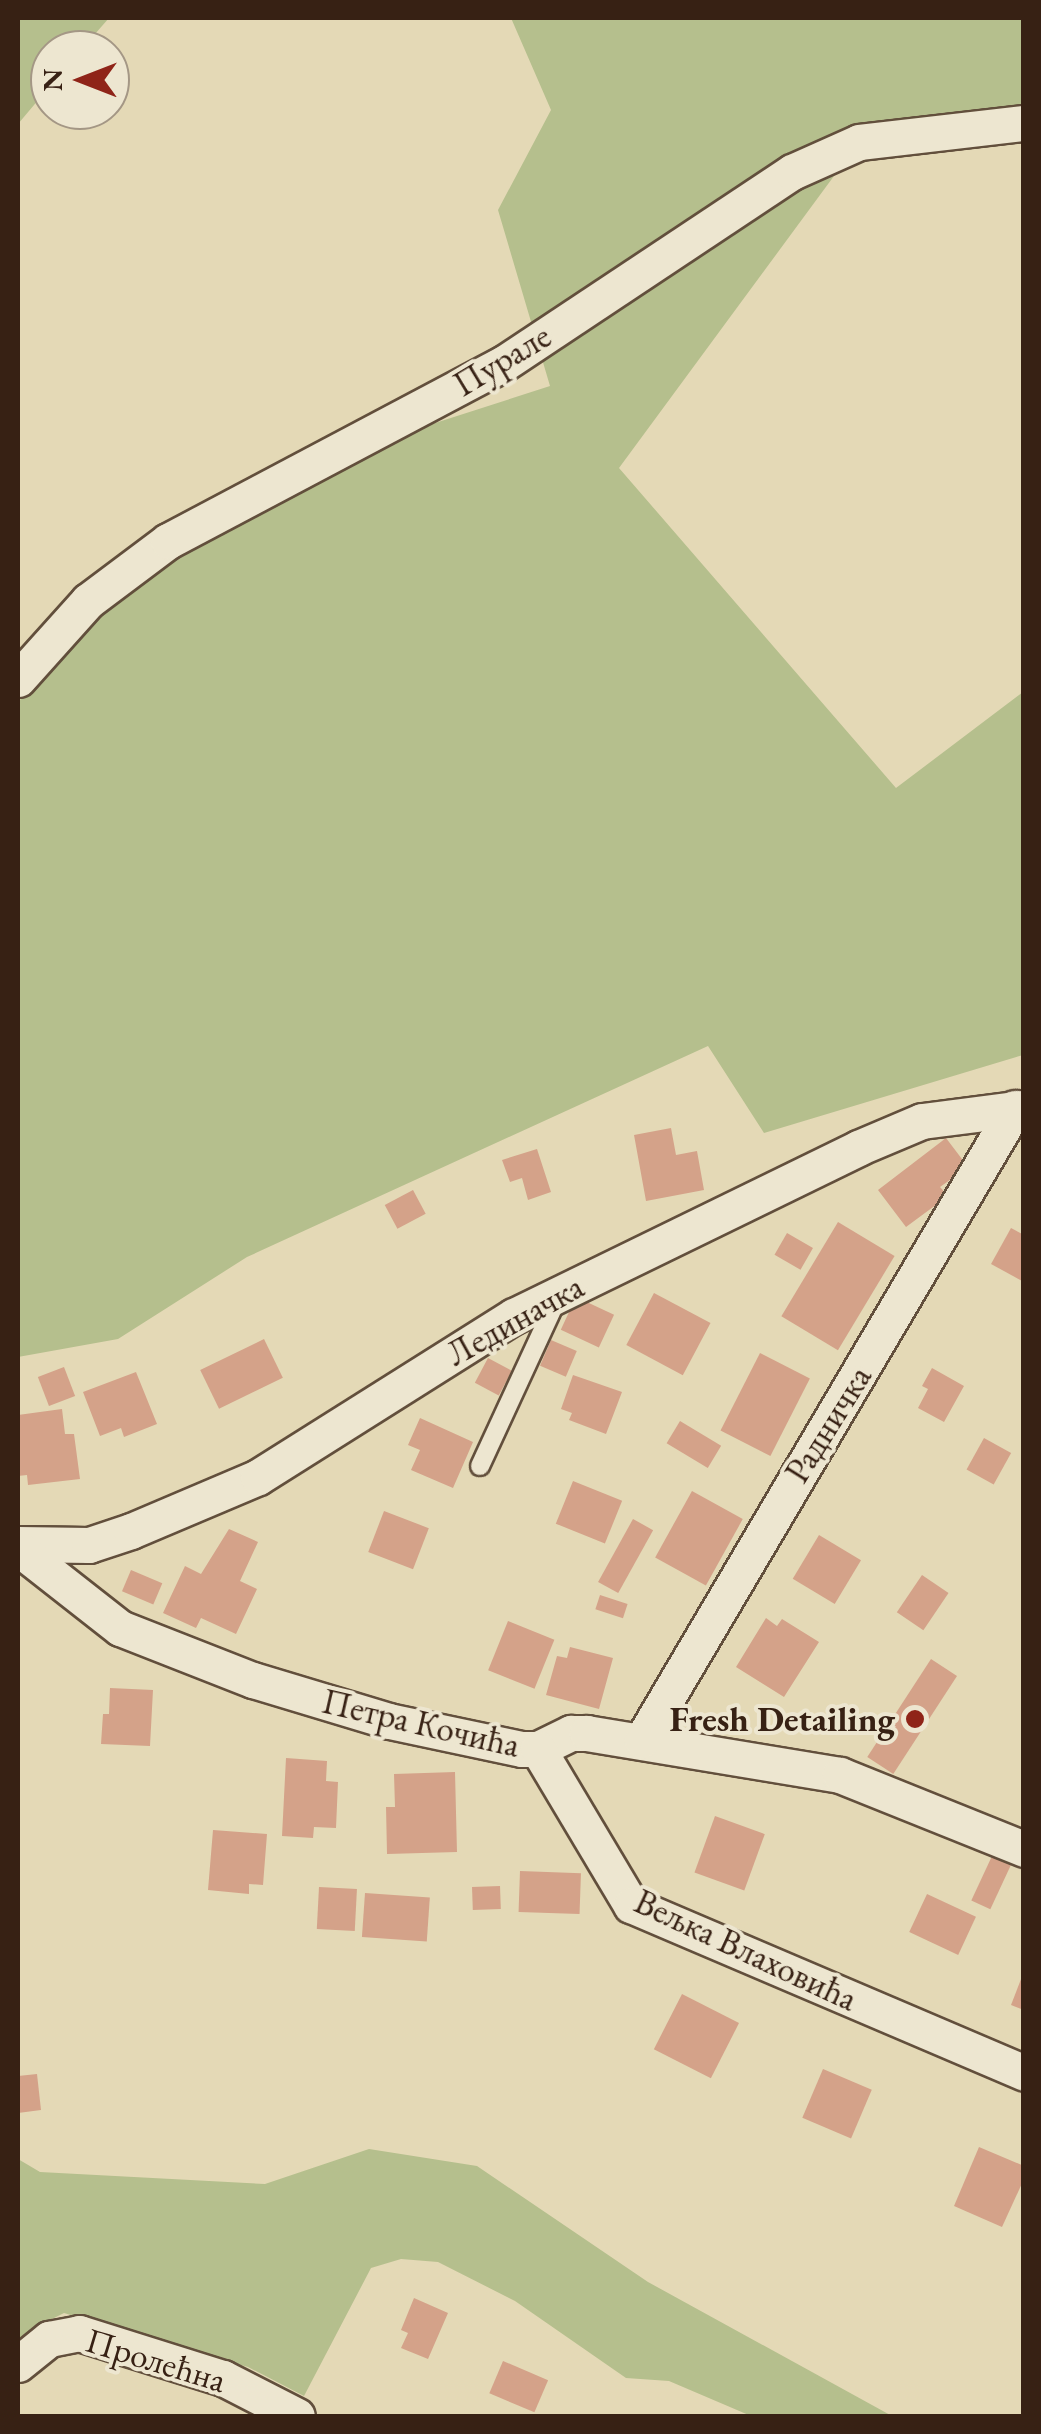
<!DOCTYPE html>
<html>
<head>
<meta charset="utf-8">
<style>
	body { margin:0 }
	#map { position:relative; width:1041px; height:2434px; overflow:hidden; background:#e4d9b6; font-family:"EB Garamond",serif }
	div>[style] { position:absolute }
	.green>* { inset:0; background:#b5bf8d }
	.building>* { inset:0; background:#d4a289; transform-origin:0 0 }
	.roads { filter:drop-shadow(2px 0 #624f3c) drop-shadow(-2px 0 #624f3c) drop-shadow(0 2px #624f3c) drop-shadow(0 -2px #624f3c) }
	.lane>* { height:18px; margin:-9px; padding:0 9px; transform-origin:9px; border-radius:9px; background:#ede6d0 }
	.street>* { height:35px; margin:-17.5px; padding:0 17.5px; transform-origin:17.5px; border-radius:17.5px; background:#ede6d0 }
	.dots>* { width:28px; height:28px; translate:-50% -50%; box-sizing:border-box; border:5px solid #ede6d0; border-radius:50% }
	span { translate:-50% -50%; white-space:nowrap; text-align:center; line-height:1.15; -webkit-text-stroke:8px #ede6d0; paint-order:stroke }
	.street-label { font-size:35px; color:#372114 }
	.poi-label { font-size:35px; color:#372114; font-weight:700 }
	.right { translate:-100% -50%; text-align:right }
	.frame { position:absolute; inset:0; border:20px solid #372114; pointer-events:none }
	.north { position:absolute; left:30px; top:30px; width:100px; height:100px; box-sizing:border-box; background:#ede6d0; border:2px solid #a49785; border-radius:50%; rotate:270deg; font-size:28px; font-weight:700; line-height:40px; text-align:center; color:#372114 }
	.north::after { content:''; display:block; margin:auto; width:35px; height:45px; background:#8f2418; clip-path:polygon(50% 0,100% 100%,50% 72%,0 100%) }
</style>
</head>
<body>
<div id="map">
	<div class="green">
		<i style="clip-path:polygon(18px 18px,109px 18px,81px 50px,50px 50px,50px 86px,18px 124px)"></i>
		<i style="clip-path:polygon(511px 18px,1023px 18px,1023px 124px,859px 142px,619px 468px,896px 788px,1023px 692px,1023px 1055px,764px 1133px,708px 1046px,247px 1257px,118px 1339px,18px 1357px,18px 702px,124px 589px,404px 433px,550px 386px,498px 210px,551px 110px)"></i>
		<i style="clip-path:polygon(369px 2149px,477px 2166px,648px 2282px,892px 2416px,751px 2416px,669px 2381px,626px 2378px,515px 2301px,438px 2262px,401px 2259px,371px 2268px,304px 2396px,248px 2367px,64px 2313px,34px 2328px,18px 2350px,18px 2159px,40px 2172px,265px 2184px)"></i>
	</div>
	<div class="building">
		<i style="clip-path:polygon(671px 1128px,676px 1155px,697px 1151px,704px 1190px,646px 1201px,634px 1135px)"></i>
		<i style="clip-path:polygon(946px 1138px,968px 1167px,940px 1187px,948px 1196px,906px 1227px,878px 1190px)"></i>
		<i style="clip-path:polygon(537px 1149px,551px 1192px,528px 1200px,522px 1178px,510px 1182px,502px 1160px)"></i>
		<i style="left:413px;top:1190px;width:27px;height:32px;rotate:62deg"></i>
		<i style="left:838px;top:1222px;width:66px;height:110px;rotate:31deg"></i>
		<i style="clip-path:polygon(1011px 1228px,1024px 1235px,1024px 1282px,991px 1264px)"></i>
		<i style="left:787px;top:1233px;width:30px;height:25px;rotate:30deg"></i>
		<i style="left:654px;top:1293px;width:64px;height:59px;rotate:28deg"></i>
		<i style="left:576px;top:1297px;width:42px;height:36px;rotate:25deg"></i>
		<i style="left:264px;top:1339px;width:43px;height:71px;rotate:64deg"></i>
		<i style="left:551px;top:1340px;width:28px;height:28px;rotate:23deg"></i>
		<i style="left:760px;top:1353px;width:56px;height:87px;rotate:27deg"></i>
		<i style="left:488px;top:1358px;width:27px;height:28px;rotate:28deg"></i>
		<i style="left:64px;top:1367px;width:31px;height:28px;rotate:69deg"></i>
		<i style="clip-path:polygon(932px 1368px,964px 1386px,944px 1422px,918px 1408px,928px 1389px,922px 1386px)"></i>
		<i style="clip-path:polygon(136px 1372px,157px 1424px,124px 1437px,121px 1428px,100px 1436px,83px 1392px)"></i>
		<i style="clip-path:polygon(573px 1375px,622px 1392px,606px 1434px,569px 1420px,572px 1413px,561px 1409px)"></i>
		<i style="clip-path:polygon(62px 1409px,65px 1434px,74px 1434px,80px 1479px,28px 1485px,27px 1475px,18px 1476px,18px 1415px)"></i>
		<i style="clip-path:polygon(420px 1418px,473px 1442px,453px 1488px,411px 1470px,420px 1450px,408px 1445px)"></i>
		<i style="left:680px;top:1421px;width:48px;height:26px;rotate:31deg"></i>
		<i style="left:984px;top:1438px;width:31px;height:36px;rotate:29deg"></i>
		<i style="left:573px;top:1481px;width:53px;height:46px;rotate:22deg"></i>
		<i style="left:692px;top:1491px;width:58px;height:76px;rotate:29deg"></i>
		<i style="left:384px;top:1511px;width:48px;height:44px;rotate:21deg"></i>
		<i style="left:633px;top:1519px;width:23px;height:72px;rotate:29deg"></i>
		<i style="clip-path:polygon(229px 1529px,258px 1542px,240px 1581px,257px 1589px,236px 1634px,201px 1618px,196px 1628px,163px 1613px,185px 1566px,201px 1574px)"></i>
		<i style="left:819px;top:1535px;width:49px;height:51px;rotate:31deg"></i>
		<i style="left:131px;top:1570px;width:34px;height:23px;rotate:23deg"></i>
		<i style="left:922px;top:1575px;width:32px;height:45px;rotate:34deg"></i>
		<i style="left:600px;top:1595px;width:29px;height:15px;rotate:18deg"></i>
		<i style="clip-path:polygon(766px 1618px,777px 1626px,782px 1619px,819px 1642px,784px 1697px,736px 1667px)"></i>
		<i style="left:508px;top:1621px;width:50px;height:53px;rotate:22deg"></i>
		<i style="clip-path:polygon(570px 1647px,613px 1658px,599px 1709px,546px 1695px,557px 1656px,567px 1658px)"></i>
		<i style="left:931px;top:1659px;width:31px;height:117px;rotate:33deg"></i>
		<i style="clip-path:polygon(110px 1688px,153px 1690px,150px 1746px,101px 1744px,103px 1714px,109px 1714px)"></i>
		<i style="clip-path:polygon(286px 1758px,327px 1761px,326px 1781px,338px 1782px,336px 1828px,314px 1827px,313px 1838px,282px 1836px)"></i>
		<i style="clip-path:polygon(455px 1772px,457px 1852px,387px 1854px,386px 1807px,395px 1807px,394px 1774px)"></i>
		<i style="left:715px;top:1816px;width:53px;height:60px;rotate:20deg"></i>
		<i style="clip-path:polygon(213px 1830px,267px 1834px,263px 1885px,249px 1884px,249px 1894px,208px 1890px)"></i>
		<i style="left:992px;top:1856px;width:21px;height:49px;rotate:25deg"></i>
		<i style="left:520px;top:1871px;width:61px;height:41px;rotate:2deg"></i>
		<i style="left:500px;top:1886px;width:23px;height:28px;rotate:88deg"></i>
		<i style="left:319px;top:1887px;width:38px;height:42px;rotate:3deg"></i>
		<i style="left:365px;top:1893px;width:65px;height:44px;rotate:4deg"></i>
		<i style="left:927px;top:1894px;width:54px;height:42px;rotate:25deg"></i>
		<i style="clip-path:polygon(1023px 1974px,1024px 1974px,1024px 2010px,1011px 2005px)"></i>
		<i style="left:682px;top:1994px;width:64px;height:62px;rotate:27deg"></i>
		<i style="left:823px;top:2069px;width:53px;height:53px;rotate:23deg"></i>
		<i style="clip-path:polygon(37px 2074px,41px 2110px,18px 2113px,18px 2076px)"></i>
		<i style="clip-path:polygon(979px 2147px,1024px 2166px,1024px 2179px,1002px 2227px,954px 2206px)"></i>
		<i style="clip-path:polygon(414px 2298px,448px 2313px,428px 2359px,401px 2348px,408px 2333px,401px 2330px)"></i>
		<i style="left:503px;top:2361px;width:49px;height:35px;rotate:23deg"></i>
	</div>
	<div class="roads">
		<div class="lane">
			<i style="left:480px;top:1466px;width:184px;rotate:-65.2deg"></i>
		</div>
		<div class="street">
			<i style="left:18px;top:679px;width:105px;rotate:-48.1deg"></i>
			<i style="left:88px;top:601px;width:100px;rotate:-36.9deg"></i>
			<i style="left:168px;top:541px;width:379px;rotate:-27.9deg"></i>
			<i style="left:503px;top:364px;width:347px;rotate:-33.6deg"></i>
			<i style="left:792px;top:172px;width:73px;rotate:-24.1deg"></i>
			<i style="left:859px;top:142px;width:166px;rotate:-6.6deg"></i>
			<i style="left:18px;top:1544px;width:71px;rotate:0.8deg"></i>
			<i style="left:89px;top:1545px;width:44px;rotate:-18.4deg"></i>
			<i style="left:131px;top:1531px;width:138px;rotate:-23deg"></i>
			<i style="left:258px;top:1477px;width:302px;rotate:-32.2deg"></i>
			<i style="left:514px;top:1316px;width:383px;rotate:-26deg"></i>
			<i style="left:858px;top:1148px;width:69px;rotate:-22.9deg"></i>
			<i style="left:922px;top:1121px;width:103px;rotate:-7.3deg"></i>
			<i style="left:18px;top:1548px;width:130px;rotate:38.1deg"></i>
			<i style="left:120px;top:1628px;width:143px;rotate:21.4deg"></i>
			<i style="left:253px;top:1680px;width:142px;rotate:16.8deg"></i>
			<i style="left:389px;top:1721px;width:136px;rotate:11.9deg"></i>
			<i style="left:522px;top:1749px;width:16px"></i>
			<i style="left:538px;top:1749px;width:37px;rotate:-26deg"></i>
			<i style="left:571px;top:1733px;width:16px"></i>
			<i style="left:587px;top:1733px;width:256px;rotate:9.4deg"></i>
			<i style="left:840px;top:1775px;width:198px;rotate:21.9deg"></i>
			<i style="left:642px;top:1740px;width:734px;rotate:-59.45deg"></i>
			<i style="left:538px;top:1749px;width:182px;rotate:59.2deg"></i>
			<i style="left:631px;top:1905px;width:427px;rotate:23.1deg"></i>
			<i style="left:18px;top:2364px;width:40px;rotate:-39deg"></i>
			<i style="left:49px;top:2339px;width:31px;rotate:-11deg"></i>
			<i style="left:79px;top:2333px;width:151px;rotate:17.4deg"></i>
			<i style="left:223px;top:2378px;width:83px;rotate:27.2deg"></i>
		</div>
	</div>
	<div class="dots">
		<i style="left:915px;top:1719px;background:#8f2418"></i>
	</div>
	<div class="street-label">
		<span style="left:502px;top:360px;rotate:-31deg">Пурале</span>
		<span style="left:515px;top:1320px;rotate:-29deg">Лединачка</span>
		<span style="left:828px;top:1424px;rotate:-58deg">Радничка</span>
		<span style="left:421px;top:1723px;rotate:13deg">Петра Кочића</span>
		<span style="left:746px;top:1950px;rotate:25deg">Вељка Влаховића</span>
		<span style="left:156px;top:2360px;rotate:17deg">Пролећна</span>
	</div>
	<div class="poi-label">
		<span class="right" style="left:895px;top:1719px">Fresh Detailing</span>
	</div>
	<div class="frame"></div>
	<div class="north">N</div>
</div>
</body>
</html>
